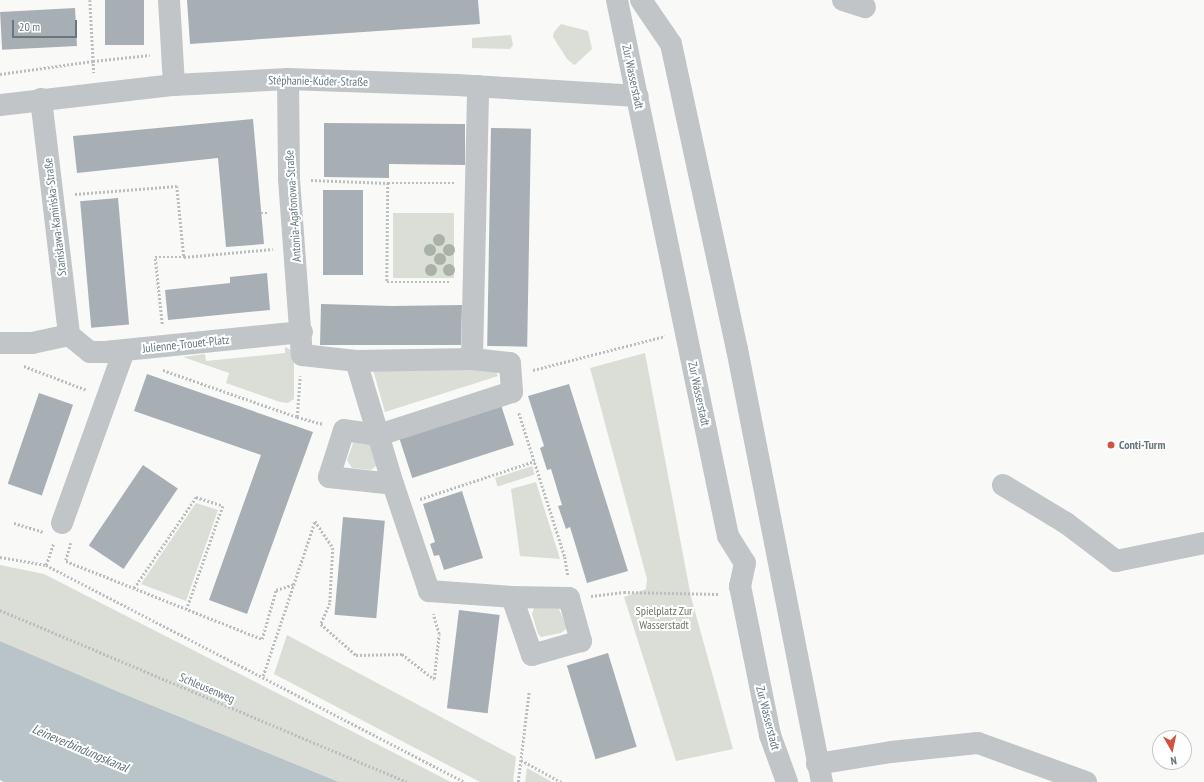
<!DOCTYPE html>
<html>
<head>
<meta charset="utf-8">
<style>
	body { margin:0 }
	#map { position:relative; width:1204px; height:782px; overflow:hidden; background:#f9f9f8; font-family:"PT Sans Narrow",sans-serif }
	div>[style] { position:absolute }
	.green>* { inset:0; background:#daded7; transform-origin:0 0 }
	.water>* { inset:0; background:#b8c4c7 }
	.building>* { inset:0; background:#a7afb4; transform-origin:0 0 }
	.path>* { height:2.5px; margin-top:-1.25px; transform-origin:0; background:repeating-linear-gradient(90deg,#bbbec0 0 2px,transparent 0 4px) }
	.minor>* { height:22px; margin:-11px; padding:0 11px; transform-origin:11px; border-radius:11px; background:#c1c5c8 }
	.trees>* { width:12px; height:12px; margin:-6px; border-radius:50%; background:#aab2a8 }
	.dots>* { width:11px; height:11px; translate:-50% -50%; box-sizing:border-box; border:2px solid #fff; border-radius:50% }
	span { translate:-50% -50%; white-space:nowrap; text-align:center; line-height:1.15; -webkit-text-stroke:4px #fff; paint-order:stroke }
	.street-label { font-size:12px; color:#67777f }
	.poi-label { font-size:12px; color:#67777f; font-weight:700 }
	.left { translate:0 -50%; text-align:left }
	.park-label { font-size:12px; color:#6a7866 }
	.water-label { font-size:13px; color:#627579; font-style:italic }
	.north { position:absolute; left:1152px; top:730px; width:40px; height:40px; box-sizing:border-box; background:#fff; border:1px solid #c2c9cc; border-radius:50%; rotate:171deg; font-size:11px; font-weight:700; line-height:16px; text-align:center; color:#67777f }
	.north::after { content:''; display:block; margin:auto; width:14px; height:18px; background:#d2543f; clip-path:polygon(50% 0,100% 100%,50% 72%,0 100%) }
	.scale { position:absolute; left:12px; top:20px; width:65px; height:18px; box-sizing:border-box; border:2px solid #67777f; border-top:0; padding-left:5px; font-size:12px; line-height:14px; white-space:nowrap; color:#67777f; -webkit-text-stroke:3px #fff; paint-order:stroke }
</style>
</head>
<body>
<div id="map">
	<div class="green">
		<i style="clip-path:polygon(561px 24px,588px 31px,592px 49px,576px 64px,574px 65px,567px 59px,553px 37px,554px 32px)"></i>
		<i style="clip-path:polygon(511px 35px,513px 45px,510px 49px,472px 48px,472px 38px)"></i>
		<i style="left:393px;top:213px;width:61px;height:65px"></i>
		<i style="clip-path:polygon(285px 347px,293px 351px,294px 354px,294px 399px,288px 403px,280px 402px,226px 383px,229px 373px,183px 357px,205px 354px,206px 361px,285px 353px)"></i>
		<i style="clip-path:polygon(645px 353px,691px 597px,733px 749px,676px 761px,624px 597px,646px 589px,647px 579px,590px 368px)"></i>
		<i style="clip-path:polygon(484px 364px,496px 372px,498px 376px,385px 412px,373px 370px)"></i>
		<i style="clip-path:polygon(367px 435px,377px 465px,371px 470px,352px 468px,347px 460px,355px 438px)"></i>
		<i style="left:532px;top:466px;width:9px;height:39px;rotate:72deg"></i>
		<i style="clip-path:polygon(536px 482px,560px 559px,520px 556px,511px 489px)"></i>
		<i style="clip-path:polygon(196px 503px,218px 510px,186px 601px,141px 584px)"></i>
		<i style="clip-path:polygon(0 565px,44px 574px,451px 782px,339px 782px,119px 692px,0 641px)"></i>
		<i style="clip-path:polygon(534px 608px,559px 609px,567px 628px,561px 633px,541px 637px,538px 634px,532px 614px)"></i>
		<i style="clip-path:polygon(287px 635px,516px 757px,513px 782px,480px 782px,274px 674px)"></i>
		<i style="clip-path:polygon(527px 768px,552px 782px,525px 782px)"></i>
	</div>
	<div class="water">
		<i style="clip-path:polygon(0 641px,119px 692px,339px 782px,4px 782px,0 780px)"></i>
	</div>
	<div class="building">
		<i style="left:105px;top:0;width:39px;height:45px"></i>
		<i style="clip-path:polygon(187px 0,478px 0,480px 24px,190px 44px)"></i>
		<i style="left:75px;top:8px;width:38px;height:75px;rotate:87deg"></i>
		<i style="clip-path:polygon(253px 119px,264px 244px,226px 247px,218px 158px,77px 173px,73px 136px)"></i>
		<i style="clip-path:polygon(324px 123px,465px 124px,465px 165px,389px 164px,389px 178px,324px 177px)"></i>
		<i style="left:491px;top:128px;width:40px;height:218px;rotate:1deg"></i>
		<i style="left:323px;top:190px;width:40px;height:85px"></i>
		<i style="left:118px;top:198px;width:127px;height:38px;rotate:85deg"></i>
		<i style="clip-path:polygon(267px 273px,270px 310px,168px 320px,165px 290px,230px 283px,230px 277px)"></i>
		<i style="clip-path:polygon(321px 304px,392px 306px,462px 305px,461px 345px,320px 345px)"></i>
		<i style="clip-path:polygon(147px 374px,313px 432px,247px 614px,209px 600px,261px 455px,134px 411px)"></i>
		<i style="clip-path:polygon(569px 384px,628px 571px,587px 583px,570px 527px,566px 529px,558px 506px,562px 505px,551px 469px,547px 470px,540px 448px,544px 446px,528px 396px)"></i>
		<i style="left:39px;top:393px;width:36px;height:96px;rotate:19deg"></i>
		<i style="left:501px;top:405px;width:42px;height:107px;rotate:72deg"></i>
		<i style="left:143px;top:465px;width:42px;height:97px;rotate:34deg"></i>
		<i style="clip-path:polygon(462px 491px,483px 558px,444px 570px,439px 555px,434px 556px,430px 544px,435px 542px,423px 504px)"></i>
		<i style="left:343px;top:517px;width:42px;height:98px;rotate:5deg"></i>
		<i style="left:459px;top:610px;width:41px;height:99px;rotate:7deg"></i>
		<i style="left:608px;top:653px;width:98px;height:43px;rotate:73deg"></i>
	</div>
	<div class="path">
		<i style="left:90px;top:0;width:73px;rotate:86.9deg"></i>
		<i style="left:0;top:74px;width:94px;rotate:-8deg"></i>
		<i style="left:93px;top:61px;width:57px;rotate:-6deg"></i>
		<i style="left:311px;top:180px;width:77px;rotate:2.2deg"></i>
		<i style="left:388px;top:183px;width:66px"></i>
		<i style="left:388px;top:183px;width:99px;rotate:90.6deg"></i>
		<i style="left:387px;top:282px;width:64px"></i>
		<i style="left:75px;top:194px;width:102px;rotate:-4.5deg"></i>
		<i style="left:177px;top:186px;width:71px;rotate:84.4deg"></i>
		<i style="left:261px;top:213px;width:8px"></i>
		<i style="left:162px;top:324px;width:67px;rotate:-96deg"></i>
		<i style="left:155px;top:257px;width:29px"></i>
		<i style="left:184px;top:257px;width:89px;rotate:-5.1deg"></i>
		<i style="left:24px;top:366px;width:67px;rotate:20.9deg"></i>
		<i style="left:163px;top:370px;width:142px;rotate:19.3deg"></i>
		<i style="left:297px;top:417px;width:27px;rotate:15deg"></i>
		<i style="left:533px;top:370px;width:136px;rotate:-14.4deg"></i>
		<i style="left:519px;top:413px;width:151px;rotate:72.3deg"></i>
		<i style="left:565px;top:557px;width:20px;rotate:81deg"></i>
		<i style="left:297px;top:417px;width:41px;rotate:-85.8deg"></i>
		<i style="left:420px;top:499px;width:121px;rotate:-18.3deg"></i>
		<i style="left:315px;top:521px;width:32px;rotate:56deg"></i>
		<i style="left:333px;top:548px;width:55px;rotate:93.1deg"></i>
		<i style="left:330px;top:603px;width:23px;rotate:113deg"></i>
		<i style="left:321px;top:624px;width:47px;rotate:41.5deg"></i>
		<i style="left:356px;top:655px;width:46px;rotate:-1.2deg"></i>
		<i style="left:402px;top:654px;width:41px;rotate:38deg"></i>
		<i style="left:434px;top:679px;width:45px;rotate:-83.7deg"></i>
		<i style="left:439px;top:634px;width:21px;rotate:-107deg"></i>
		<i style="left:14px;top:523px;width:30px;rotate:17deg"></i>
		<i style="left:71px;top:543px;width:19px;rotate:106deg"></i>
		<i style="left:66px;top:561px;width:211px;rotate:21.7deg"></i>
		<i style="left:262px;top:639px;width:51px;rotate:-74.1deg"></i>
		<i style="left:276px;top:590px;width:19px;rotate:-18deg"></i>
		<i style="left:0;top:557px;width:47px;rotate:9.9deg"></i>
		<i style="left:46px;top:565px;width:472px;rotate:27.4deg"></i>
		<i style="left:46px;top:565px;width:24px;rotate:-71deg"></i>
		<i style="left:134px;top:588px;width:110px;rotate:-55.7deg"></i>
		<i style="left:196px;top:497px;width:28px;rotate:18deg"></i>
		<i style="left:223px;top:506px;width:109px;rotate:109.3deg"></i>
		<i style="left:591px;top:596px;width:33px;rotate:-7deg"></i>
		<i style="left:624px;top:592px;width:95px;rotate:1.2deg"></i>
		<i style="left:0;top:610px;width:442px;rotate:22.9deg"></i>
		<i style="left:263px;top:676px;width:163px;rotate:-71.5deg"></i>
		<i style="left:521px;top:760px;width:46px;rotate:28.8deg"></i>
		<i style="left:518px;top:782px;width:92px;rotate:-83.1deg"></i>
	</div>
	<div class="minor">
		<i style="left:169px;top:0;width:85px;rotate:86.6deg"></i>
		<i style="left:617px;top:0;width:547px;rotate:78.3deg"></i>
		<i style="left:728px;top:536px;width:32px;rotate:58deg"></i>
		<i style="left:745px;top:563px;width:24px;rotate:102deg"></i>
		<i style="left:740px;top:586px;width:152px;rotate:78.6deg"></i>
		<i style="left:770px;top:735px;width:50px;rotate:70.1deg"></i>
		<i style="left:641px;top:0;width:53px;rotate:55.7deg"></i>
		<i style="left:671px;top:44px;width:312px;rotate:77.8deg"></i>
		<i style="left:737px;top:349px;width:441px;rotate:78.9deg"></i>
		<i style="left:843px;top:0;width:23px;rotate:18deg"></i>
		<i style="left:288px;top:79px;width:100px;rotate:89.4deg"></i>
		<i style="left:289px;top:179px;width:176px;rotate:85.8deg"></i>
		<i style="left:302px;top:355px;width:54px;rotate:6.3deg"></i>
		<i style="left:356px;top:361px;width:116px;rotate:-1deg"></i>
		<i style="left:472px;top:359px;width:38px;rotate:6deg"></i>
		<i style="left:510px;top:363px;width:29px;rotate:86deg"></i>
		<i style="left:512px;top:392px;width:140px;rotate:162.1deg"></i>
		<i style="left:379px;top:435px;width:35px;rotate:-172deg"></i>
		<i style="left:344px;top:430px;width:49px;rotate:107.7deg"></i>
		<i style="left:329px;top:477px;width:64px;rotate:6.2deg"></i>
		<i style="left:41px;top:99px;width:238px;rotate:83.2deg"></i>
		<i style="left:0;top:105px;width:175px;rotate:-6.6deg"></i>
		<i style="left:174px;top:85px;width:114px;rotate:-3deg"></i>
		<i style="left:288px;top:79px;width:169px;rotate:2deg"></i>
		<i style="left:457px;top:85px;width:181px;rotate:3.5deg"></i>
		<i style="left:0;top:343px;width:32px"></i>
		<i style="left:32px;top:343px;width:38px;rotate:-12deg"></i>
		<i style="left:69px;top:335px;width:27px;rotate:39deg"></i>
		<i style="left:90px;top:352px;width:15px"></i>
		<i style="left:105px;top:352px;width:198px;rotate:-5.8deg"></i>
		<i style="left:472px;top:359px;width:273px;rotate:-88.7deg"></i>
		<i style="left:356px;top:361px;width:128px;rotate:73.3deg"></i>
		<i style="left:393px;top:484px;width:113px;rotate:71.4deg"></i>
		<i style="left:429px;top:591px;width:83px;rotate:4.1deg"></i>
		<i style="left:512px;top:597px;width:57px;rotate:1deg"></i>
		<i style="left:569px;top:598px;width:45px;rotate:74.4deg"></i>
		<i style="left:581px;top:641px;width:51px;rotate:164.1deg"></i>
		<i style="left:532px;top:655px;width:61px;rotate:-109deg"></i>
		<i style="left:1003px;top:485px;width:74px;rotate:31.1deg"></i>
		<i style="left:1066px;top:523px;width:63px;rotate:37.2deg"></i>
		<i style="left:1116px;top:561px;width:90px;rotate:-11.6deg"></i>
		<i style="left:62px;top:523px;width:183px;rotate:-70.2deg"></i>
		<i style="left:817px;top:764px;width:75px;rotate:-9.2deg"></i>
		<i style="left:891px;top:752px;width:87px;rotate:-5.9deg"></i>
		<i style="left:978px;top:743px;width:115px;rotate:19.9deg"></i>
	</div>
	<div class="trees">
		<i style="left:439px;top:240px"></i>
		<i style="left:430px;top:250px"></i>
		<i style="left:449px;top:250px"></i>
		<i style="left:440px;top:259px"></i>
		<i style="left:431px;top:270px"></i>
		<i style="left:449px;top:270px"></i>
	</div>
	<div class="dots">
		<i style="left:1111px;top:445px;background:#d2543f"></i>
	</div>
	<div class="street-label">
		<span style="left:633px;top:77px;rotate:78deg">Zur Wasserstadt</span>
		<span style="left:318px;top:81px;rotate:1deg">Stéphanie-Kuder-Straße</span>
		<span style="left:293px;top:206px;rotate:-94deg">Antonia-Agafonowa-Straße</span>
		<span style="left:55px;top:217px;rotate:-97deg">Stanisława-Kamińska-Straße</span>
		<span style="left:186px;top:344px;rotate:-6deg">Julienne-Trouet-Platz</span>
		<span style="left:699px;top:394px;rotate:78deg">Zur Wasserstadt</span>
		<span style="left:207px;top:688px;rotate:23deg">Schleusenweg</span>
		<span style="left:768px;top:718px;rotate:76deg">Zur Wasserstadt</span>
	</div>
	<div class="poi-label">
		<span class="left" style="left:1119px;top:445px">Conti-Turm</span>
	</div>
	<div class="park-label">
		<span style="left:664px;top:618px">Spielplatz Zur<br>Wasserstadt</span>
	</div>
	<div class="water-label">
		<span style="left:80px;top:749px;rotate:23deg">Leineverbindungskanal</span>
	</div>
	<div class="north">N</div>
	<div class="scale">20 m</div>
</div>
</body>
</html>
